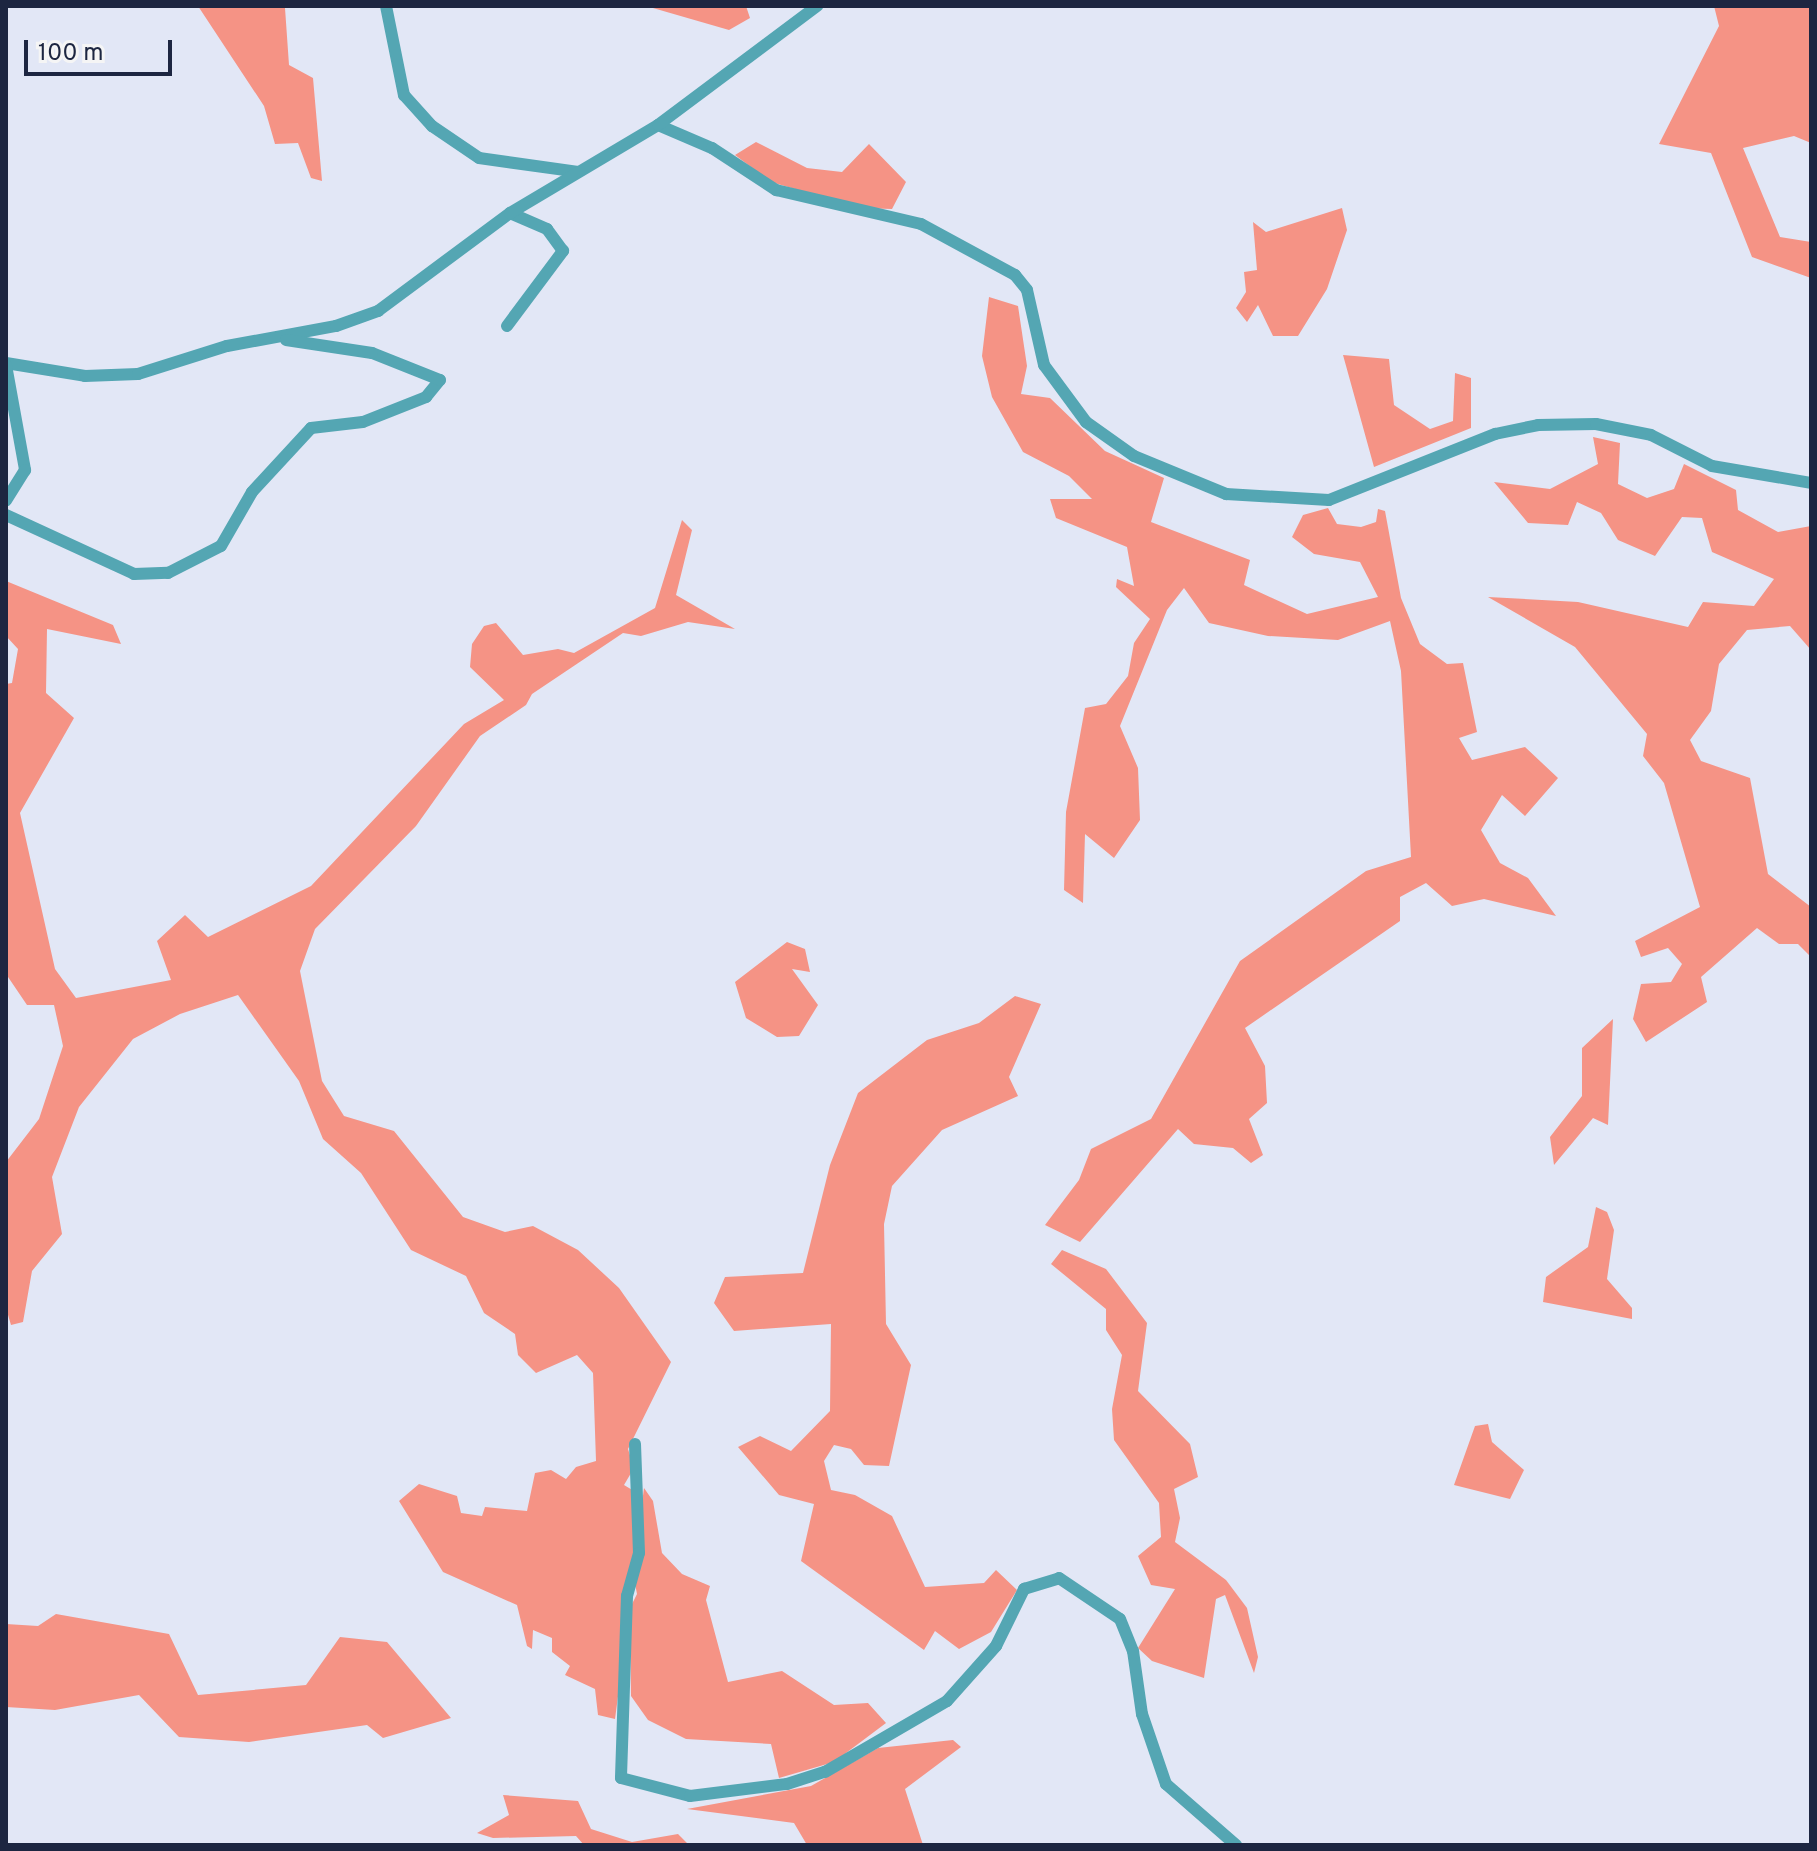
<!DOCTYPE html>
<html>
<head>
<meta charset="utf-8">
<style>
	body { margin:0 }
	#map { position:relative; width:1817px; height:1851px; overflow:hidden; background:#e2e7f6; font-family:Overpass,sans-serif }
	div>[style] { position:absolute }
	.forest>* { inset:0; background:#f59385 }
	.minor>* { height:12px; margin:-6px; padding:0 6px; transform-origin:6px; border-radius:6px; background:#54a6b3 }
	span { translate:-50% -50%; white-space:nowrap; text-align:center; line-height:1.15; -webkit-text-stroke:6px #f5f5f5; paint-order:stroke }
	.frame { position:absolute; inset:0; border:8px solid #1d2641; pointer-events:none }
	.scale { position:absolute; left:24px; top:40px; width:148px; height:36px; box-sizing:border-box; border:4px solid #1d2641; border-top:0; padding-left:10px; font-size:24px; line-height:28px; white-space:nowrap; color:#1d2641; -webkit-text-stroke:6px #f5f5f5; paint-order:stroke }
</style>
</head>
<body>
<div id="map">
	<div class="forest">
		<i style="clip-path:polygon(198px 6px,290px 6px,285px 8px,289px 65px,313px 78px,322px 181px,311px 178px,298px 143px,275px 144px,264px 106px)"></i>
		<i style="clip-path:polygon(646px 6px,746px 6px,750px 18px,729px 30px)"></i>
		<i style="clip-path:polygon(1714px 6px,1811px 6px,1811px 143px,1794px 136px,1743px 148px,1780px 237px,1811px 242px,1811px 278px,1752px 257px,1711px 153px,1659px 144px,1719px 26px)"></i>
		<i style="clip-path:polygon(756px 142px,807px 168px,842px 172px,869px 144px,906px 182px,892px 209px,860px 208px,771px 182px,735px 155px)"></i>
		<i style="clip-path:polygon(1342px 208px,1347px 230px,1327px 289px,1298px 336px,1273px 336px,1258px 305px,1247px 322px,1236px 308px,1246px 292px,1244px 272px,1257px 270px,1253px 222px,1266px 232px)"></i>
		<i style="clip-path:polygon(989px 297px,1018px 306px,1027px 366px,1021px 394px,1050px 398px,1105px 451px,1164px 478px,1151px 522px,1250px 560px,1244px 585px,1307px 614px,1378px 597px,1360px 562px,1314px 554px,1292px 537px,1303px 515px,1328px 508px,1337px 524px,1361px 527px,1376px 522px,1378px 509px,1385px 511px,1401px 598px,1420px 644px,1447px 664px,1463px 663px,1477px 732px,1459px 738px,1472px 760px,1525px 747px,1558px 778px,1525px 816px,1502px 795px,1481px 830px,1500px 863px,1528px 878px,1556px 916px,1484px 899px,1452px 906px,1426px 883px,1400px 897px,1400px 921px,1245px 1028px,1265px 1066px,1267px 1103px,1249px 1119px,1263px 1155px,1251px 1163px,1233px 1148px,1194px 1144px,1178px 1129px,1080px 1242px,1045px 1225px,1079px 1180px,1091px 1149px,1151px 1119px,1240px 961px,1366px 871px,1411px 857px,1401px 671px,1390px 621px,1338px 640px,1268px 636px,1209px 623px,1184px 588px,1167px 610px,1120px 726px,1138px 768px,1140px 820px,1114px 858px,1085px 834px,1083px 903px,1064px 890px,1066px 812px,1085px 708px,1106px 704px,1128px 676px,1134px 643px,1150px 619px,1116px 587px,1117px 579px,1134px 586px,1127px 547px,1056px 518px,1050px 499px,1092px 499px,1069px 476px,1023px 452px,992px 397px,982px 356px)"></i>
		<i style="clip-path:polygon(1343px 355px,1389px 359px,1394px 405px,1430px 429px,1453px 421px,1455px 373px,1471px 378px,1471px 428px,1374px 467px)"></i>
		<i style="clip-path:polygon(1593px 437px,1620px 443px,1618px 484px,1647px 498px,1674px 489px,1684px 464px,1736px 490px,1738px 510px,1778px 532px,1811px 526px,1811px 650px,1790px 626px,1747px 630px,1719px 664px,1711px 711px,1690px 740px,1701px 761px,1750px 778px,1768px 874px,1811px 907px,1811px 957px,1798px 944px,1779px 944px,1757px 928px,1701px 977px,1707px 1002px,1646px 1042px,1633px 1019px,1641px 984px,1671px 982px,1682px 964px,1668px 948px,1641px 957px,1635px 941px,1700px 907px,1664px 783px,1643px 756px,1647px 734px,1575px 647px,1488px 597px,1578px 602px,1688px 627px,1703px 602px,1754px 606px,1774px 579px,1712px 552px,1702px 518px,1682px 517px,1655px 556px,1618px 540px,1601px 513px,1577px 502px,1568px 525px,1528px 523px,1494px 482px,1550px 489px,1598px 464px)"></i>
		<i style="clip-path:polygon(682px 520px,692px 530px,676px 595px,735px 629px,688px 622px,641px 636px,623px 633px,532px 694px,526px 705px,480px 736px,416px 826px,315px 929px,300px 971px,322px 1081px,344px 1116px,394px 1131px,463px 1217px,505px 1232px,533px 1226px,578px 1250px,619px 1288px,671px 1362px,628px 1449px,634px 1468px,624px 1485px,634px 1491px,637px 1553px,615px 1719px,598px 1715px,595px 1689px,565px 1675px,570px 1666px,552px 1652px,552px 1638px,533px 1630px,532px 1649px,527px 1646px,517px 1605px,443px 1572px,399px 1501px,419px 1484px,457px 1496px,461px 1513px,482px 1516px,485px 1507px,527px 1511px,535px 1473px,551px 1470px,566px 1479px,576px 1467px,596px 1461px,593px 1373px,577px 1355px,536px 1373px,518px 1355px,515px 1334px,484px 1313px,466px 1276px,411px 1250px,361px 1173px,323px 1139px,299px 1081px,238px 995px,180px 1014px,133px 1039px,79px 1107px,52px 1177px,62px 1234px,32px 1271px,23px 1322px,11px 1325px,6px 1308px,6px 1162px,39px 1119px,63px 1046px,54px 1005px,27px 1005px,6px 974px,6px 684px,12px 683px,18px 649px,6px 636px,6px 581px,113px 625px,121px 644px,47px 629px,46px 693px,74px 718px,20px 813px,55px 969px,76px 998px,171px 980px,157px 941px,185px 915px,208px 937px,311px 886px,464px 724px,504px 700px,470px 667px,472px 644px,484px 626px,496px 623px,523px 655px,558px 649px,574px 653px,655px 608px)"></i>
		<i style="clip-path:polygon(787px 942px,805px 949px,810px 972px,792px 969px,818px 1005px,799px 1036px,777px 1037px,746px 1018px,735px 982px)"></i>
		<i style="clip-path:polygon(1015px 996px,1041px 1004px,1009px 1077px,1018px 1096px,942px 1130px,892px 1186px,884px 1224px,886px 1324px,911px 1365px,889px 1466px,864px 1465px,851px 1449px,834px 1445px,824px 1461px,831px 1490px,855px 1495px,892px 1516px,925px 1587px,984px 1583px,996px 1570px,1017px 1590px,991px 1632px,959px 1649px,935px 1631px,924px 1650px,801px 1561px,814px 1504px,779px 1495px,738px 1447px,760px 1436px,791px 1451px,830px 1411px,831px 1324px,734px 1331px,714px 1303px,725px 1277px,803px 1273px,830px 1165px,858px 1093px,927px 1040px,979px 1023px)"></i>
		<i style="clip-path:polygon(1613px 1019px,1608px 1125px,1593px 1118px,1554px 1165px,1550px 1137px,1582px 1096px,1582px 1048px)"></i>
		<i style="clip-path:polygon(1596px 1207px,1607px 1212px,1614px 1230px,1607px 1279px,1632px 1308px,1632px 1319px,1543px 1302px,1546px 1277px,1588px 1247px)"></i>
		<i style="clip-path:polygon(1062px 1250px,1106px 1269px,1147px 1323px,1138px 1391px,1190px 1444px,1198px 1477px,1174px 1489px,1180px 1518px,1175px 1542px,1226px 1580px,1247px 1608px,1258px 1657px,1254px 1673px,1225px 1595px,1216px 1599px,1204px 1678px,1152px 1661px,1138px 1648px,1175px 1589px,1151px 1585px,1138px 1556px,1161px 1537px,1159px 1503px,1114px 1440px,1112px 1409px,1122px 1355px,1106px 1330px,1106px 1309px,1051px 1264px)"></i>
		<i style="clip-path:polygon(1488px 1424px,1492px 1442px,1524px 1470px,1510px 1499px,1454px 1485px,1475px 1426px)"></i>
		<i style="clip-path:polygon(644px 1488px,653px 1501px,662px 1553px,682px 1574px,710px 1586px,706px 1600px,728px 1682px,782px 1671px,834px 1705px,868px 1703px,886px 1723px,834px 1762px,779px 1778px,771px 1744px,686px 1739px,648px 1720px,631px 1696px,630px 1608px,637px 1594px,633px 1573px)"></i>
		<i style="clip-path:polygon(56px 1614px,169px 1634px,198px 1695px,306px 1685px,340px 1637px,387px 1642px,451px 1718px,383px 1738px,367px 1725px,249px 1742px,179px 1737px,139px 1695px,55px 1710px,6px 1707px,6px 1624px,38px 1626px)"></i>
		<i style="clip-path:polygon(953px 1740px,961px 1747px,905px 1789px,923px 1845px,807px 1845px,794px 1823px,687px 1809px,811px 1786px,878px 1748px)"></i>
		<i style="clip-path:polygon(503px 1795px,578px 1801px,591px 1829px,632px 1842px,678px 1834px,689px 1845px,584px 1845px,576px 1836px,493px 1838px,477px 1833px,509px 1815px)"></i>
	</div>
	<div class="minor">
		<i style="left:386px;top:6px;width:91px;rotate:78.6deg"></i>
		<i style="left:404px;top:95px;width:42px;rotate:47.9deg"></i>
		<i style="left:432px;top:126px;width:57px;rotate:34.2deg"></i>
		<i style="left:479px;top:158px;width:100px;rotate:8deg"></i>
		<i style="left:658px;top:125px;width:59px;rotate:23.1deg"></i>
		<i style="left:712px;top:148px;width:77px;rotate:33.3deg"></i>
		<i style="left:776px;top:190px;width:149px;rotate:13.2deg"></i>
		<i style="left:921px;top:224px;width:107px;rotate:28.5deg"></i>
		<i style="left:1015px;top:275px;width:19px;rotate:51deg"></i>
		<i style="left:1027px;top:290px;width:77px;rotate:77.2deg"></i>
		<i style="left:1044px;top:365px;width:71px;rotate:53.6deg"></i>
		<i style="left:1086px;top:422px;width:59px;rotate:35.3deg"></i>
		<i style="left:1134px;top:456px;width:100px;rotate:22.4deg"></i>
		<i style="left:1226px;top:494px;width:103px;rotate:3.3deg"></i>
		<i style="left:1329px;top:500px;width:179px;rotate:-21.7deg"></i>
		<i style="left:1495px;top:434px;width:44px;rotate:-11.8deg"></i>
		<i style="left:1538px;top:425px;width:58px;rotate:-1deg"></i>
		<i style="left:1596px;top:424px;width:56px;rotate:11.3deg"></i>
		<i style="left:1651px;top:435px;width:68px;rotate:26.9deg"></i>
		<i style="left:1712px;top:466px;width:100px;rotate:9.7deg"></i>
		<i style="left:507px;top:326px;width:94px;rotate:-53.3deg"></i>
		<i style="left:563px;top:251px;width:27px;rotate:-126deg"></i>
		<i style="left:547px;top:229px;width:40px;rotate:-156.6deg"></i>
		<i style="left:6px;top:363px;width:80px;rotate:9.3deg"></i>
		<i style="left:85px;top:376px;width:53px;rotate:-2.2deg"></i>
		<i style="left:138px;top:374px;width:93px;rotate:-17.5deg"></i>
		<i style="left:227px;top:346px;width:111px;rotate:-10.4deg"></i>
		<i style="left:336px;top:326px;width:45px;rotate:-19.7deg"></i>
		<i style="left:378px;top:311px;width:164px;rotate:-36.6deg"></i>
		<i style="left:510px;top:213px;width:172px;rotate:-30.7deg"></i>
		<i style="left:658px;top:125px;width:199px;rotate:-36.8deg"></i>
		<i style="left:6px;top:365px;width:107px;rotate:79.7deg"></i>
		<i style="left:25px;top:470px;width:36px;rotate:122deg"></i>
		<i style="left:6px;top:515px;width:141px;rotate:24.7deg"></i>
		<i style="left:134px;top:574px;width:34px;rotate:-2deg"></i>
		<i style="left:168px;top:573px;width:59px;rotate:-27deg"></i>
		<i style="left:221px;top:546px;width:62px;rotate:-60.1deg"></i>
		<i style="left:252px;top:492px;width:87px;rotate:-47.3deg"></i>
		<i style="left:311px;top:428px;width:52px;rotate:-6.6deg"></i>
		<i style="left:363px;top:422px;width:68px;rotate:-21.6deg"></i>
		<i style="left:426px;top:397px;width:22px;rotate:-51deg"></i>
		<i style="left:440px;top:380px;width:73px;rotate:-158.3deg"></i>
		<i style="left:372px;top:353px;width:87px;rotate:-171.4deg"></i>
		<i style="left:635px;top:1444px;width:109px;rotate:87.9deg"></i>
		<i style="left:639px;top:1553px;width:45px;rotate:105.6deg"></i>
		<i style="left:627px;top:1596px;width:182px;rotate:91.9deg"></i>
		<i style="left:621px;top:1778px;width:71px;rotate:14.6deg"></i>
		<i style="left:690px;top:1796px;width:98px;rotate:-7.1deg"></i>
		<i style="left:787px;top:1784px;width:40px;rotate:-18deg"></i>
		<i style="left:825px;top:1772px;width:141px;rotate:-30.2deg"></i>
		<i style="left:947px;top:1701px;width:74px;rotate:-48.3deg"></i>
		<i style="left:996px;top:1646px;width:64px;rotate:-63.8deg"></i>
		<i style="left:1024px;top:1589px;width:37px;rotate:-17deg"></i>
		<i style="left:1059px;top:1578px;width:73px;rotate:33.9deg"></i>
		<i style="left:1120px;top:1619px;width:35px;rotate:68deg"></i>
		<i style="left:1133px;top:1651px;width:64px;rotate:81.9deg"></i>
		<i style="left:1142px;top:1714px;width:74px;rotate:71.1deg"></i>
		<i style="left:1166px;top:1784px;width:93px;rotate:41.1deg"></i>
	</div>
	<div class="frame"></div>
	<div class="scale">100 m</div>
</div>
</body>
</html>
